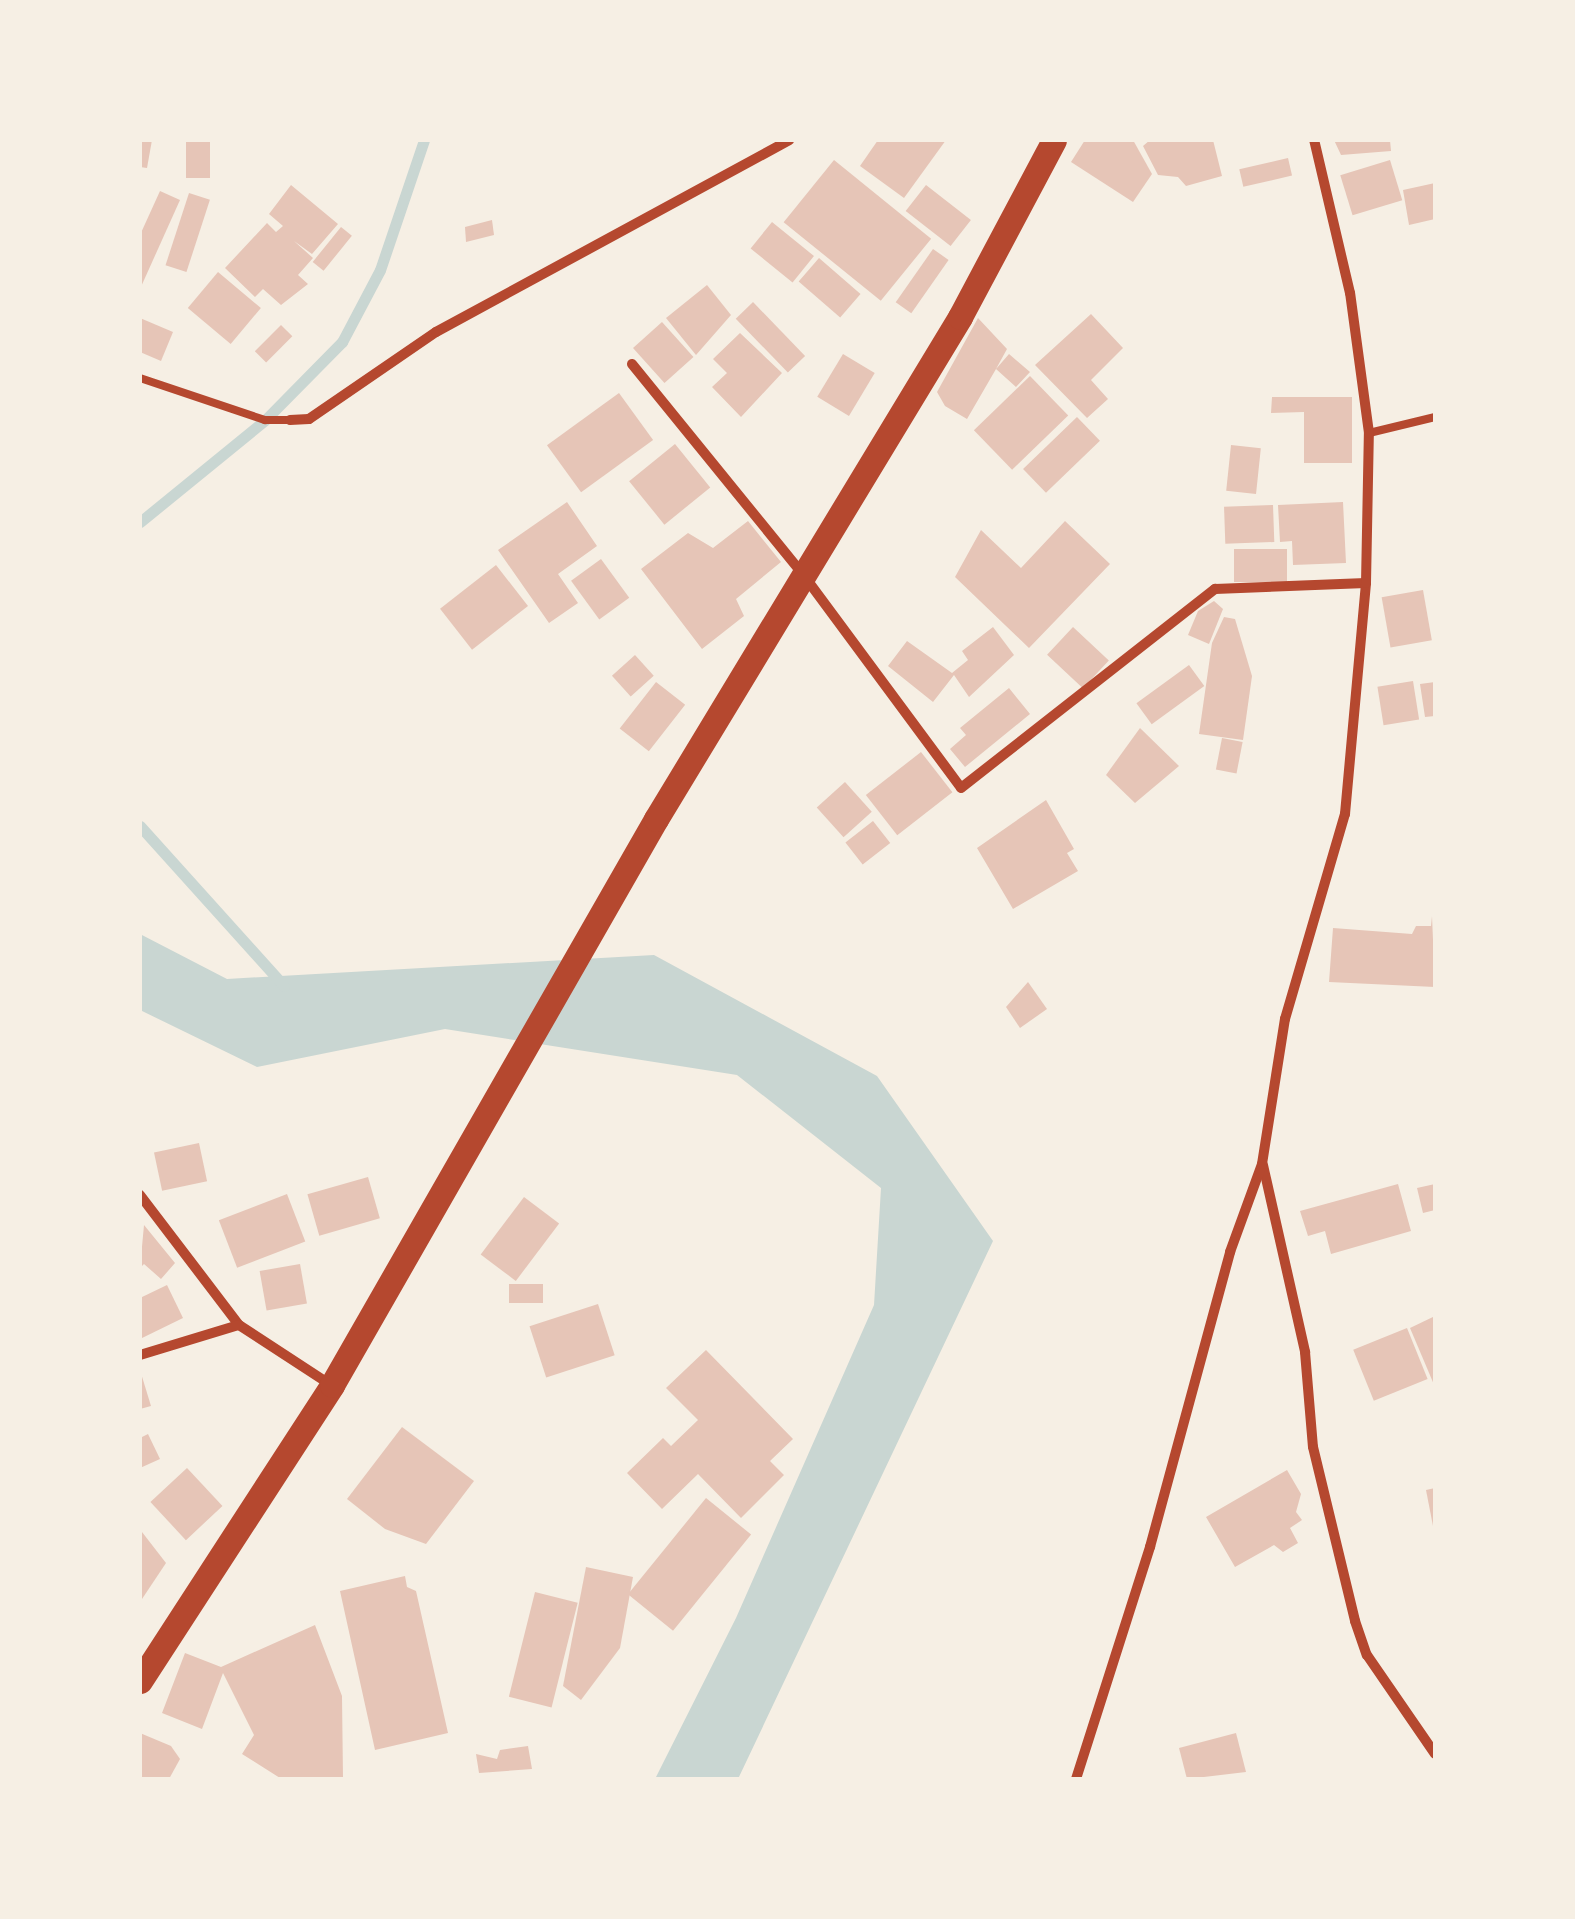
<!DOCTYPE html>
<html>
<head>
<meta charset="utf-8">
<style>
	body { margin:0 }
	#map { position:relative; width:1575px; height:1919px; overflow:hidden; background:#f6efe4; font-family:"Archivo Narrow",sans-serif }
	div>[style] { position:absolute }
	.water>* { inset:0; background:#c9d6d2 }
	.stream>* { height:11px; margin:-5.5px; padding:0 5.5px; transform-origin:5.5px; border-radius:5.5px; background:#c9d6d2 }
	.building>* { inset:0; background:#e6c5b7; transform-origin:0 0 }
	.service>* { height:8px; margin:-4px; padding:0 4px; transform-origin:4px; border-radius:4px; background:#b5482f }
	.minor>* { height:10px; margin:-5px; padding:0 5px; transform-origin:5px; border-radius:5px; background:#b5482f }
	.primary>* { height:25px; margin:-12.5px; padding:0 12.5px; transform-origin:12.5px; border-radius:12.5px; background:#b5482f }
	span { translate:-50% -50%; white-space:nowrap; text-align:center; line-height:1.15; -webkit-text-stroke:9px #f6efe4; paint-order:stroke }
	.frame { position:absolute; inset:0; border:142px solid #f6efe4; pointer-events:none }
</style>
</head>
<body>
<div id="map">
	<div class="water">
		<i style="clip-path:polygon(140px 934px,227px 979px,654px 955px,877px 1076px,993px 1241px,738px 1779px,655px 1779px,736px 1618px,874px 1305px,881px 1188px,737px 1075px,445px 1029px,257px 1067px,140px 1010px)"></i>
	</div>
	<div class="stream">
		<i style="left:140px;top:522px;width:161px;rotate:-39.2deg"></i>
		<i style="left:265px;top:420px;width:110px;rotate:-45.4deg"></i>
		<i style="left:342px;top:342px;width:81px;rotate:-62.2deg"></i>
		<i style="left:380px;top:270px;width:137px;rotate:-71.3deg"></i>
		<i style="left:140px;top:826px;width:215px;rotate:48deg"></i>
	</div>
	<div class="building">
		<i style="clip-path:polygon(140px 140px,152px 140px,147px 168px,140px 167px)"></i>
		<i style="left:186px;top:140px;width:24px;height:38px"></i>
		<i style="clip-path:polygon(878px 140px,946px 140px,904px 198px,860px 166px)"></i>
		<i style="clip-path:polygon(1085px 140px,1133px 140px,1152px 174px,1133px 202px,1071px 162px)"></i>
		<i style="clip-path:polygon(1150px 140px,1213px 140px,1222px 176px,1186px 186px,1178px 177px,1158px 175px,1143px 146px)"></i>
		<i style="clip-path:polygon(1334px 140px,1390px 140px,1391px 151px,1341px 155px)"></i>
		<i style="left:1288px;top:158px;width:18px;height:50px;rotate:77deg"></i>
		<i style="left:834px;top:160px;width:125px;height:80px;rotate:39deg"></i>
		<i style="left:1390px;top:160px;width:42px;height:52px;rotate:73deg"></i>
		<i style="clip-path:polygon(1435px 183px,1435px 219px,1409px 225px,1403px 190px)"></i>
		<i style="clip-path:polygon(291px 185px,338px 224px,312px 254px,294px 241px,313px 258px,298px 275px,308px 284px,281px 305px,263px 289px,255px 297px,225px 268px,267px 223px,276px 232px,283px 226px,269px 214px)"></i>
		<i style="left:926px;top:185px;width:57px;height:33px;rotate:38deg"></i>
		<i style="clip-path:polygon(160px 191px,180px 200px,140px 289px,140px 235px)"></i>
		<i style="left:189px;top:193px;width:22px;height:76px;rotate:18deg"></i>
		<i style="clip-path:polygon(492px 220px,494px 235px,466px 242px,465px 227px)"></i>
		<i style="left:772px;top:222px;width:54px;height:34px;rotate:39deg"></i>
		<i style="left:341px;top:227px;width:14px;height:45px;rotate:39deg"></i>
		<i style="left:933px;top:249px;width:19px;height:65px;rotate:35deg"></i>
		<i style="left:819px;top:258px;width:55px;height:31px;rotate:41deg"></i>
		<i style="left:218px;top:272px;width:56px;height:47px;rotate:40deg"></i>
		<i style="clip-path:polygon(707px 285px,731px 315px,696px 355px,666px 318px)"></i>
		<i style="left:753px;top:302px;width:75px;height:24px;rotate:46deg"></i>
		<i style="clip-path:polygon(1091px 314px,1123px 348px,1091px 380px,1108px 399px,1087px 418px,1035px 365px)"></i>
		<i style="clip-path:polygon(140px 318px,173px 332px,161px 361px,140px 352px)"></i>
		<i style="clip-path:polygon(978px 318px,1007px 349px,996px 369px,1009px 354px,1030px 372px,1016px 387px,996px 369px,967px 419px,945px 406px,937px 392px)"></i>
		<i style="left:662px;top:322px;width:47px;height:39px;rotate:48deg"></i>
		<i style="left:281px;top:325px;width:16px;height:37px;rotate:45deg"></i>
		<i style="clip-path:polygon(740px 333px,782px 373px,741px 417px,712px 387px,727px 373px,713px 359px)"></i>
		<i style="left:843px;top:354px;width:37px;height:50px;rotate:31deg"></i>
		<i style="left:1030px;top:376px;width:55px;height:78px;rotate:46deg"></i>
		<i style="left:619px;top:393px;width:58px;height:89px;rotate:54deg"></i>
		<i style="clip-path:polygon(1272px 397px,1352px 397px,1352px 463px,1304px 463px,1304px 412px,1271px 413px)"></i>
		<i style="left:1077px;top:417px;width:33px;height:75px;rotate:46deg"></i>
		<i style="left:675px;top:444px;width:56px;height:59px;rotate:51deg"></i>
		<i style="left:1231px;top:445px;width:30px;height:46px;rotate:6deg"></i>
		<i style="clip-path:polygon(567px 502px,597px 546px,558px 574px,578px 603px,549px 623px,498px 550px)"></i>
		<i style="clip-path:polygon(1343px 502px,1346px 563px,1293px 565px,1292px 541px,1280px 542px,1278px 505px)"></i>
		<i style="left:1273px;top:505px;width:37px;height:49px;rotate:88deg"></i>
		<i style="clip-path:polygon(748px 521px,781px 562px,736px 599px,744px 616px,702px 649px,641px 569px,688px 533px,713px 548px)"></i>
		<i style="clip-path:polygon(1065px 521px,1110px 564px,1029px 648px,955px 577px,981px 530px,1021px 568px)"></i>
		<i style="left:1234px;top:549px;width:53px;height:33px"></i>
		<i style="left:601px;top:559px;width:48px;height:37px;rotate:54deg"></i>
		<i style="left:496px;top:565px;width:52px;height:71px;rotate:52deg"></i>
		<i style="left:1423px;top:590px;width:51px;height:42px;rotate:80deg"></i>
		<i style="clip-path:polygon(1214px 601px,1223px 609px,1209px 644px,1188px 635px,1198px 611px)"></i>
		<i style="clip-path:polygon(1224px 617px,1235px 619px,1252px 676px,1243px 740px,1199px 734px,1212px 643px)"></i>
		<i style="clip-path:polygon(993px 627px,1014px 655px,969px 697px,954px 675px,933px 702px,888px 666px,907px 641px,952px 673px,968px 660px,962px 651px)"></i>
		<i style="left:1073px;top:627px;width:49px;height:38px;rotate:43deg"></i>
		<i style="left:635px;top:655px;width:28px;height:31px;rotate:48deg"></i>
		<i style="left:1189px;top:665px;width:26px;height:65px;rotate:54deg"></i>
		<i style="left:1413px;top:681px;width:39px;height:36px;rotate:81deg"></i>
		<i style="left:656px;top:682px;width:37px;height:59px;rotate:38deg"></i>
		<i style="clip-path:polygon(1435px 682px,1435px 716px,1425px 717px,1420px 684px)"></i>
		<i style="clip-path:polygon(1009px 688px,1030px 714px,965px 767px,950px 749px,966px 735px,960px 728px)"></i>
		<i style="clip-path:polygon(1140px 728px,1179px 766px,1135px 803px,1106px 775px)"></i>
		<i style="left:1222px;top:738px;width:21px;height:32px;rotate:11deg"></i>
		<i style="left:921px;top:752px;width:51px;height:70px;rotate:52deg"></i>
		<i style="left:845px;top:782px;width:40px;height:38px;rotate:48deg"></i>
		<i style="clip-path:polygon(1046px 800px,1074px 849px,1067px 853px,1078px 871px,1013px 909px,977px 848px)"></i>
		<i style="left:873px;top:821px;width:28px;height:35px;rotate:52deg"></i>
		<i style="clip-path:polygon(1432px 916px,1435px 987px,1329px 982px,1333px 928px,1412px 934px,1416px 926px,1431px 926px)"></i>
		<i style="clip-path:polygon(1028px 982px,1047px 1009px,1020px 1028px,1006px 1007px)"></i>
		<i style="left:199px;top:1143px;width:39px;height:46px;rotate:78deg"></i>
		<i style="left:368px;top:1177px;width:43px;height:63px;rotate:74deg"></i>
		<i style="clip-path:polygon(1398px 1184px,1411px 1231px,1331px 1254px,1325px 1231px,1308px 1236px,1300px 1211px)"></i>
		<i style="clip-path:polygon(1435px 1184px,1435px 1210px,1423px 1213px,1417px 1188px)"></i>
		<i style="left:287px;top:1194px;width:51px;height:73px;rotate:69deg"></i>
		<i style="left:524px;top:1197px;width:44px;height:72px;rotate:37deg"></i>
		<i style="clip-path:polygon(144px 1225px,175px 1263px,161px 1279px,144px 1264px,140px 1268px)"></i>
		<i style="left:300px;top:1264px;width:40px;height:41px;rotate:80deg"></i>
		<i style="left:543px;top:1284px;width:19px;height:34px;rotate:90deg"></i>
		<i style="clip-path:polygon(167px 1285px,183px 1318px,140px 1339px,140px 1298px)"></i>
		<i style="left:598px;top:1304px;width:54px;height:72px;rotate:72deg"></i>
		<i style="clip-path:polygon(1435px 1316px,1435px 1387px,1410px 1328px)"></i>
		<i style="left:1407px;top:1328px;width:55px;height:58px;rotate:68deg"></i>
		<i style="clip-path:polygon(706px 1350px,793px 1439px,770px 1461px,784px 1475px,741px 1518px,698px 1474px,662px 1509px,627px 1473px,663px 1438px,671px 1446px,698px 1420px,666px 1388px)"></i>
		<i style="clip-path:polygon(140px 1370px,151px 1406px,140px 1409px)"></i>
		<i style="clip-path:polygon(402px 1427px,474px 1481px,426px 1544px,385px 1529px,347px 1499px)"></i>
		<i style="clip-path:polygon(148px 1434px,160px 1459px,140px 1468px,140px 1438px)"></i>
		<i style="left:187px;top:1468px;width:52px;height:50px;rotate:47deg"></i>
		<i style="clip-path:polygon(1287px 1470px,1301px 1494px,1296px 1512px,1302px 1520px,1290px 1528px,1298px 1543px,1283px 1552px,1274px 1545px,1235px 1567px,1206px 1517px)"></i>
		<i style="clip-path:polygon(1435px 1488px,1435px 1525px,1433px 1526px,1426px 1490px)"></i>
		<i style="left:706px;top:1498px;width:58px;height:124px;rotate:39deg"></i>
		<i style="clip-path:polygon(142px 1532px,166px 1563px,140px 1602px,140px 1535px)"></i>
		<i style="clip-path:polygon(586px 1567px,633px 1577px,620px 1648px,581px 1700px,563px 1686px)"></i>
		<i style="clip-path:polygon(405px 1576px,407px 1587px,416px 1591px,448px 1733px,375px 1750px,340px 1591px)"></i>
		<i style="left:535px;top:1592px;width:44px;height:108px;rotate:14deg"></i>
		<i style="clip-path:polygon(315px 1625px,342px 1696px,343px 1778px,280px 1778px,242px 1754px,254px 1735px,223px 1673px,202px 1729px,162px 1713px,185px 1653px,221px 1667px)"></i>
		<i style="clip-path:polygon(140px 1733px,171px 1746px,180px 1759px,169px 1779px,140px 1777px)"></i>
		<i style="clip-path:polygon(1236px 1733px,1246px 1772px,1187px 1779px,1179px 1748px)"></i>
		<i style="clip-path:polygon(528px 1746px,532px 1769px,479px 1773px,476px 1754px,497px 1759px,500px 1750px)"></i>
	</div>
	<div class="service">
		<i style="left:140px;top:378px;width:132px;rotate:18.6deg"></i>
		<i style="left:265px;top:420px;width:25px"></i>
		<i style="left:1369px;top:433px;width:68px;rotate:-13.6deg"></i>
	</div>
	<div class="minor">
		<i style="left:632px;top:364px;width:274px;rotate:50.9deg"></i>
		<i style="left:805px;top:577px;width:262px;rotate:53.5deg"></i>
		<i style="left:961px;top:788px;width:323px;rotate:-38.1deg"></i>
		<i style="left:1215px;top:589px;width:151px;rotate:-2.3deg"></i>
		<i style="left:290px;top:420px;width:19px;rotate:-3deg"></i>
		<i style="left:309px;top:419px;width:154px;rotate:-34.4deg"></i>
		<i style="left:436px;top:332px;width:402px;rotate:-28.5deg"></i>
		<i style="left:1263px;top:1165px;width:192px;rotate:77.3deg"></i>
		<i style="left:1305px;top:1352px;width:95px;rotate:85.2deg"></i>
		<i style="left:1313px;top:1447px;width:179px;rotate:76.4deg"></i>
		<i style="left:1355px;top:1621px;width:36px;rotate:71deg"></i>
		<i style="left:1367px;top:1655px;width:120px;rotate:55.5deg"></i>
		<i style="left:140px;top:1195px;width:163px;rotate:52.7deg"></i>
		<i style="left:239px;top:1325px;width:110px;rotate:33.1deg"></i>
		<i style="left:140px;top:1355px;width:103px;rotate:-16.9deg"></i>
		<i style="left:1076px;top:1779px;width:244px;rotate:-72.3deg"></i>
		<i style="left:1150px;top:1547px;width:306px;rotate:-74.8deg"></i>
		<i style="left:1230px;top:1252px;width:94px;rotate:-70deg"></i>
		<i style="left:1262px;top:1164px;width:147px;rotate:-81deg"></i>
		<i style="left:1285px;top:1019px;width:214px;rotate:-73.7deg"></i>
		<i style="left:1345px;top:814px;width:232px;rotate:-84.8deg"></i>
		<i style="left:1366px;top:583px;width:150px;rotate:-88.9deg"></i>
		<i style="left:1369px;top:433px;width:141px;rotate:-97.7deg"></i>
		<i style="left:1350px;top:293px;width:157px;rotate:-103.2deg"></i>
	</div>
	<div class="primary">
		<i style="left:140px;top:1681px;width:353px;rotate:-57deg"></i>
		<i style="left:332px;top:1385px;width:652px;rotate:-60.21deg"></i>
		<i style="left:656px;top:819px;width:587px;rotate:-58.8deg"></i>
		<i style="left:960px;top:317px;width:200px;rotate:-62deg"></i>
	</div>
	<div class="frame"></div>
</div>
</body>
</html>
